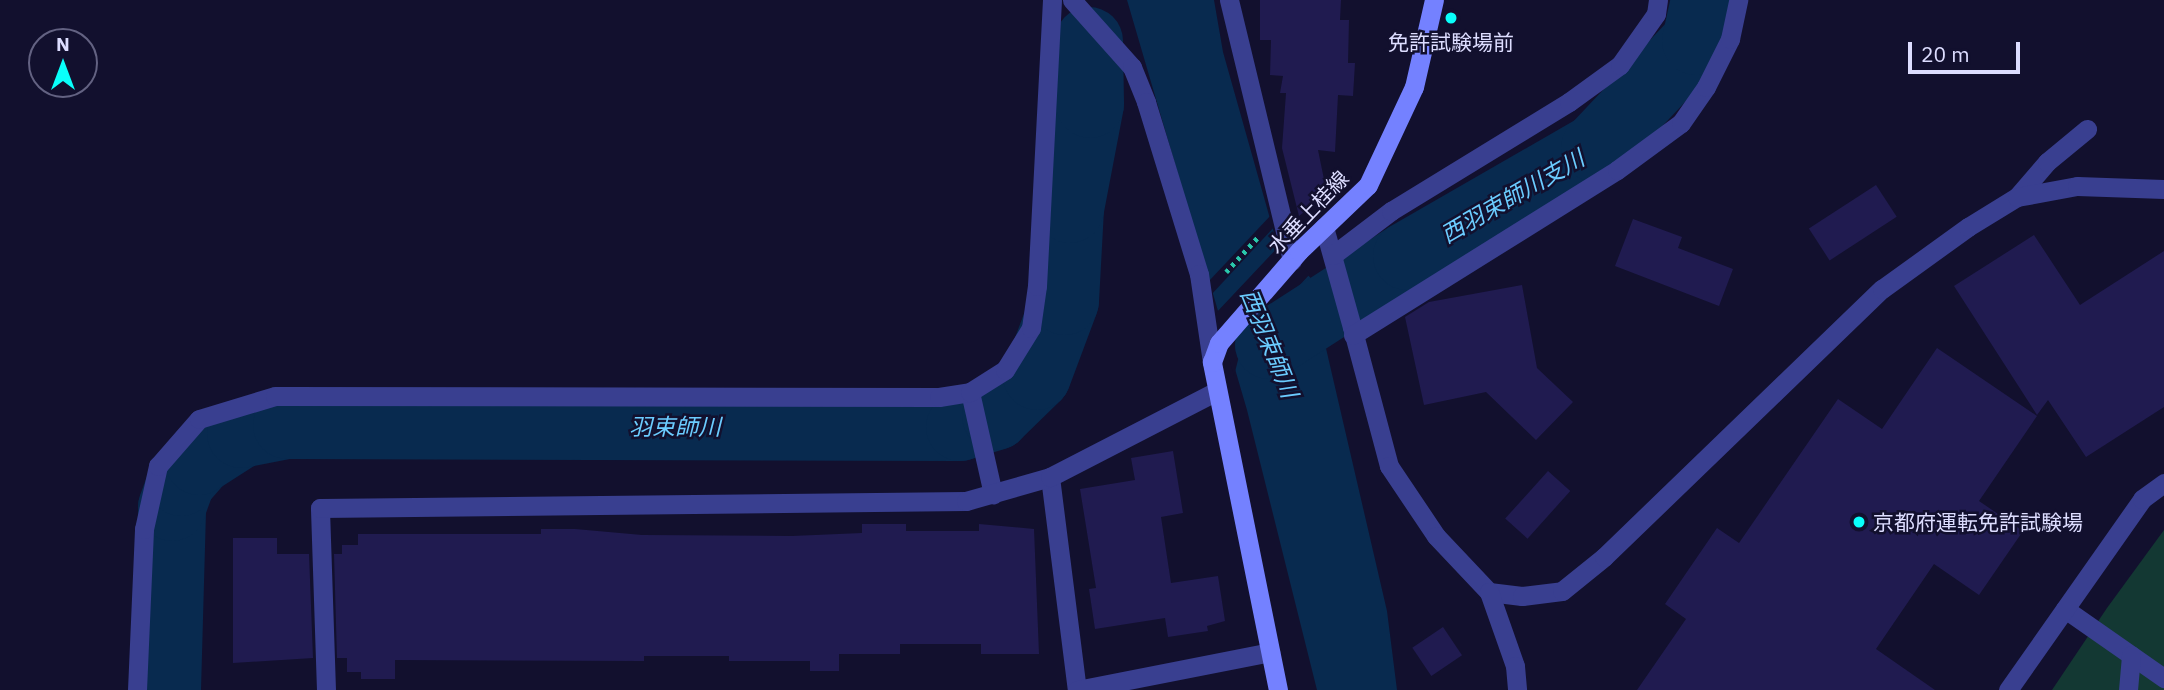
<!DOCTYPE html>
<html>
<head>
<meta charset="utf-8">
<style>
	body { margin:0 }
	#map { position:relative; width:2164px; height:690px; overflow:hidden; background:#12102e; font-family:"IBM Plex Sans","Noto Sans JP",sans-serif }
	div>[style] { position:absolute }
	.green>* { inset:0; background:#133833 }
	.water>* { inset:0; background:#082a4f }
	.pier>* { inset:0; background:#12102e }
	.river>* { height:68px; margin:-34px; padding:0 34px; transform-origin:34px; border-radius:34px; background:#082a4f }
	.building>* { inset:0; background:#201b50; transform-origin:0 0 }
	.path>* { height:4.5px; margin-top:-2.25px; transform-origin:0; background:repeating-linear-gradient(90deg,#29c7ab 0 3.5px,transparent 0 8.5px) }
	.service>* { height:19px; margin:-9.5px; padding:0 9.5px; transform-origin:9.5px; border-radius:9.5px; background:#393f90 }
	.minor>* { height:19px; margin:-9.5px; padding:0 9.5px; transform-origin:9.5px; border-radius:9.5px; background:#393f90 }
	.secondary>* { height:19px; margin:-9.5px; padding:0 9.5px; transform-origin:9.5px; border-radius:9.5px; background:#7481ff }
	.dots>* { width:19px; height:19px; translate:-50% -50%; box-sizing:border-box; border:4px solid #12102e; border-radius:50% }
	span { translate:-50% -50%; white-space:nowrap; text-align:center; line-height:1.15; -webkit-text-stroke:5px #12102e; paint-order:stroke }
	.poi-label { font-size:21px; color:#ddf }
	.left { translate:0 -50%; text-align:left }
	.street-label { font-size:21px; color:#ddf }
	.water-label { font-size:23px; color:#6bccff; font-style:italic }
	.north { position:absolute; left:28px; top:28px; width:70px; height:70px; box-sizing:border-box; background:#12102e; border:2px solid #636282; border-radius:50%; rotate:0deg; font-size:19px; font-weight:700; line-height:28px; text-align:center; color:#ddf }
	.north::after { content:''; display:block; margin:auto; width:24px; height:32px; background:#09fffb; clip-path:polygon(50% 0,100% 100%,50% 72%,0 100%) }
	.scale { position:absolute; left:1908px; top:42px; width:112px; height:32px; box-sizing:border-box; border:4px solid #ddf; border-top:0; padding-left:9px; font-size:21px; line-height:24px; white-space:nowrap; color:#ddf; -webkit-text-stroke:5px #12102e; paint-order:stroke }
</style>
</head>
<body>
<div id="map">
	<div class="green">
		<i style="clip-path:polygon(2164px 530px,2164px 690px,2052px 690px,2107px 608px)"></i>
	</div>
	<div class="water">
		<i style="clip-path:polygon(1127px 0,1214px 0,1223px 52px,1278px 247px,1316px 283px,1323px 319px,1515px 205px,1523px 210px,1397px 290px,1325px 344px,1387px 611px,1397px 690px,1317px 690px,1247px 410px)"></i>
		<i style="clip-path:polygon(1082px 40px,1094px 41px,1108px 60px,1104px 104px,1060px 104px,1065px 55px)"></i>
	</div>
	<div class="pier">
		<i style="clip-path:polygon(1272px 214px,1275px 226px,1211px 295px,1209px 281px)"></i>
		<i style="clip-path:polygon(1281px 244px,1310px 274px,1241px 348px,1234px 376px,1216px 313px)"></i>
	</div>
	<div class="river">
		<i style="left:1269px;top:345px;width:164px;rotate:-32.8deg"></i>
		<i style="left:1407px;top:256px;width:217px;rotate:-29.9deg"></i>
		<i style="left:1595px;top:148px;width:147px;rotate:-46.7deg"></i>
		<i style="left:1696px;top:41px;width:42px;rotate:-77.6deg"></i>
		<i style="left:167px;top:690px;width:183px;rotate:-88.4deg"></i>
		<i style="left:172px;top:507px;width:27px;rotate:-70deg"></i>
		<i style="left:181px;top:482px;width:28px;rotate:-49deg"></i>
		<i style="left:199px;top:461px;width:50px;rotate:-32.7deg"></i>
		<i style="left:241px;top:434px;width:47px;rotate:-11.1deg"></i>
		<i style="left:287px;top:425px;width:673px;rotate:0.17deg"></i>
		<i style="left:960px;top:427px;width:38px;rotate:-17deg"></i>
		<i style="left:996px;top:416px;width:57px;rotate:-44.3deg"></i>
		<i style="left:1037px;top:376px;width:80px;rotate:-69.5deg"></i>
		<i style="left:1065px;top:301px;width:92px;rotate:-86.9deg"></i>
		<i style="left:1070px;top:209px;width:107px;rotate:-79.2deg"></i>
		<i style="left:1090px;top:104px;width:63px;rotate:-90.9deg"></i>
	</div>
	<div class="building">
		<i style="clip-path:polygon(1260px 0,1341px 0,1340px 20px,1349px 20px,1348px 63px,1355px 63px,1353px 96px,1338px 95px,1335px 152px,1318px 150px,1327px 194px,1299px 216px,1282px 148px,1286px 93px,1280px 93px,1283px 76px,1270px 75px,1271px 40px,1260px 40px)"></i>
		<i style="left:1876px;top:185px;width:38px;height:80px;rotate:57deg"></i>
		<i style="clip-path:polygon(1633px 219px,1682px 237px,1678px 248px,1733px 269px,1719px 306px,1615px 266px)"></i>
		<i style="clip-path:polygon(2034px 235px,2080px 305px,2164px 251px,2164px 407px,2086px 457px,2048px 400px,2037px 415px,1954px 286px)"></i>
		<i style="clip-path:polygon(1522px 285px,1537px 368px,1573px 402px,1536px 440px,1486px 392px,1424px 405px,1405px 317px,1429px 302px)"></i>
		<i style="clip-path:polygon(1937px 348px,2037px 416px,1979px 501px,2023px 531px,1979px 595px,1934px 564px,1876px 649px,1935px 690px,1637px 690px,1686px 619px,1665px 604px,1717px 528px,1739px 543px,1838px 399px,1882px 429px)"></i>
		<i style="clip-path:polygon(1173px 451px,1183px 513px,1161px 517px,1171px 583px,1218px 576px,1225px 621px,1207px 626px,1208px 631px,1168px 637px,1165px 618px,1095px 629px,1089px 589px,1096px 588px,1080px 489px,1135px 480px,1131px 458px)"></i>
		<i style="left:1548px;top:471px;width:30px;height:64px;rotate:42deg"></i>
		<i style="clip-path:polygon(862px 524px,906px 524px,906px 531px,979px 531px,979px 524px,1034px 529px,1039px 654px,981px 654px,981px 644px,900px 644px,900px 654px,839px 654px,839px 671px,810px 671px,810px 661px,729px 661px,729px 656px,644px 656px,644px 661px,395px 660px,395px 679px,361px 679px,361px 672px,347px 672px,347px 658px,337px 658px,334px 554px,342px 554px,342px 545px,358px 545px,358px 534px,541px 534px,541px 529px,575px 529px,642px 535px,792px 536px,862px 533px)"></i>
		<i style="clip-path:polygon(233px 538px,277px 538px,277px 554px,309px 554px,313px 658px,233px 663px)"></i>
		<i style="left:1443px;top:627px;width:34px;height:37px;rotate:56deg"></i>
	</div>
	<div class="path">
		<i style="left:1226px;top:272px;width:47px;rotate:-47.6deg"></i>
	</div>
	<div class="service">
		<i style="left:1229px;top:0;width:268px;rotate:76.4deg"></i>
		<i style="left:2017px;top:197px;width:46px;rotate:-49.4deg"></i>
		<i style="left:2047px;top:162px;width:52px;rotate:-39.5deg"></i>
		<i style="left:1352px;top:327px;width:144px;rotate:75.1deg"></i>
		<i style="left:1389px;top:466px;width:84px;rotate:56.1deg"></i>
		<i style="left:1436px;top:536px;width:77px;rotate:46.6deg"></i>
		<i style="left:1489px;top:592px;width:33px;rotate:7deg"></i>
		<i style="left:1522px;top:596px;width:40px;rotate:-7.1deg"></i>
		<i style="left:1562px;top:591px;width:54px;rotate:-39deg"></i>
		<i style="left:1604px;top:557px;width:386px;rotate:-44deg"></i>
		<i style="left:1882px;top:289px;width:106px;rotate:-35.8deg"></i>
		<i style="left:1968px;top:227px;width:57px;rotate:-31.5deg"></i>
		<i style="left:2017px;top:197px;width:61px;rotate:-10.4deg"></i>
		<i style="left:2077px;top:186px;width:87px;rotate:2deg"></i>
		<i style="left:1489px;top:592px;width:78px;rotate:70.6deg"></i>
		<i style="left:1515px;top:666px;width:24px;rotate:85deg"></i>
		<i style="left:2065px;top:609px;width:121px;rotate:34.9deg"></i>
		<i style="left:2008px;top:690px;width:233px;rotate:-54.9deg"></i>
		<i style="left:2142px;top:499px;width:27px;rotate:-36deg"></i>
		<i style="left:2128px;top:690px;width:35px;rotate:-85deg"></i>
	</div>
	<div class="minor">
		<i style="left:1072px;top:0;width:90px;rotate:48.2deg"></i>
		<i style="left:1132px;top:67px;width:38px;rotate:68deg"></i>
		<i style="left:1146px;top:102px;width:180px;rotate:72.9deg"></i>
		<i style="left:1199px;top:274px;width:89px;rotate:81.6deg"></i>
		<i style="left:1324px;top:227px;width:104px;rotate:74.4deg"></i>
		<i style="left:1333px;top:255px;width:73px;rotate:-37.2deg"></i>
		<i style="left:1391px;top:211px;width:209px;rotate:-31.5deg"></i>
		<i style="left:1569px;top:102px;width:63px;rotate:-36deg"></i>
		<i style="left:1620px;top:65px;width:62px;rotate:-54.8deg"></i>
		<i style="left:1656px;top:14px;width:14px;rotate:-82deg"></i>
		<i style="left:1353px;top:335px;width:311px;rotate:-32deg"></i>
		<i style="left:1617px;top:170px;width:79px;rotate:-36.3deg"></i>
		<i style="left:1681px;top:123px;width:44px;rotate:-55.2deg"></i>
		<i style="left:1706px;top:87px;width:54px;rotate:-63.4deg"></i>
		<i style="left:1730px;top:39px;width:40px;rotate:-78deg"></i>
		<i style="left:970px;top:392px;width:105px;rotate:77.3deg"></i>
		<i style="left:1050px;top:477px;width:215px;rotate:82.8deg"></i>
		<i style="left:1077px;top:690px;width:197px;rotate:-11.1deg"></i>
		<i style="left:137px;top:690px;width:161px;rotate:-87.5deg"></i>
		<i style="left:144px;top:529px;width:65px;rotate:-77.5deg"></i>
		<i style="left:158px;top:466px;width:62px;rotate:-48.9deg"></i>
		<i style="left:199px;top:419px;width:79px;rotate:-16.8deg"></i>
		<i style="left:275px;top:396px;width:664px;rotate:0.09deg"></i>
		<i style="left:939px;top:397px;width:31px;rotate:-9deg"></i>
		<i style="left:970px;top:392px;width:41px;rotate:-32.2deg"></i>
		<i style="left:1005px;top:370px;width:49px;rotate:-58.2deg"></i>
		<i style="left:1031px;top:328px;width:42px;rotate:-81.9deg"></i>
		<i style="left:1037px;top:286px;width:286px;rotate:-87deg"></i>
		<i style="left:326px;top:690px;width:182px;rotate:-91.9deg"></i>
		<i style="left:320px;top:508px;width:646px;rotate:-0.62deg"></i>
		<i style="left:966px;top:501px;width:87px;rotate:-15.9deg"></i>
		<i style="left:1050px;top:477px;width:186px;rotate:-27.3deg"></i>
	</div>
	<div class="secondary">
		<i style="left:1278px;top:690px;width:335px;rotate:-101.4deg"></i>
		<i style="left:1212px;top:362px;width:20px;rotate:-70deg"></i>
		<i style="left:1219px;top:343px;width:122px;rotate:-49deg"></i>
		<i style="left:1299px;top:251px;width:95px;rotate:-43.7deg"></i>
		<i style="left:1368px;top:185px;width:108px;rotate:-64.9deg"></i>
		<i style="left:1414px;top:87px;width:89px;rotate:-77.1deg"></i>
	</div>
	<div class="dots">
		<i style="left:1451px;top:18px;background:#09fffb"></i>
		<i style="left:1859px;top:522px;background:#09fffb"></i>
	</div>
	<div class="poi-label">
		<span style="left:1451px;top:42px">免許試験場前</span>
		<span class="left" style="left:1873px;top:522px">京都府運転免許試験場</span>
	</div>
	<div class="street-label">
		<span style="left:1308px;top:212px;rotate:-46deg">水垂上桂線</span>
	</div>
	<div class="water-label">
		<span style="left:1512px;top:196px;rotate:-30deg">西羽束師川支川</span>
		<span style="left:1270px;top:343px;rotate:68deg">西羽束師川</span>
		<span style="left:675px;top:426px">羽束師川</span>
	</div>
	<div class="north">N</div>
	<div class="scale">20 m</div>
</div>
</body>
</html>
